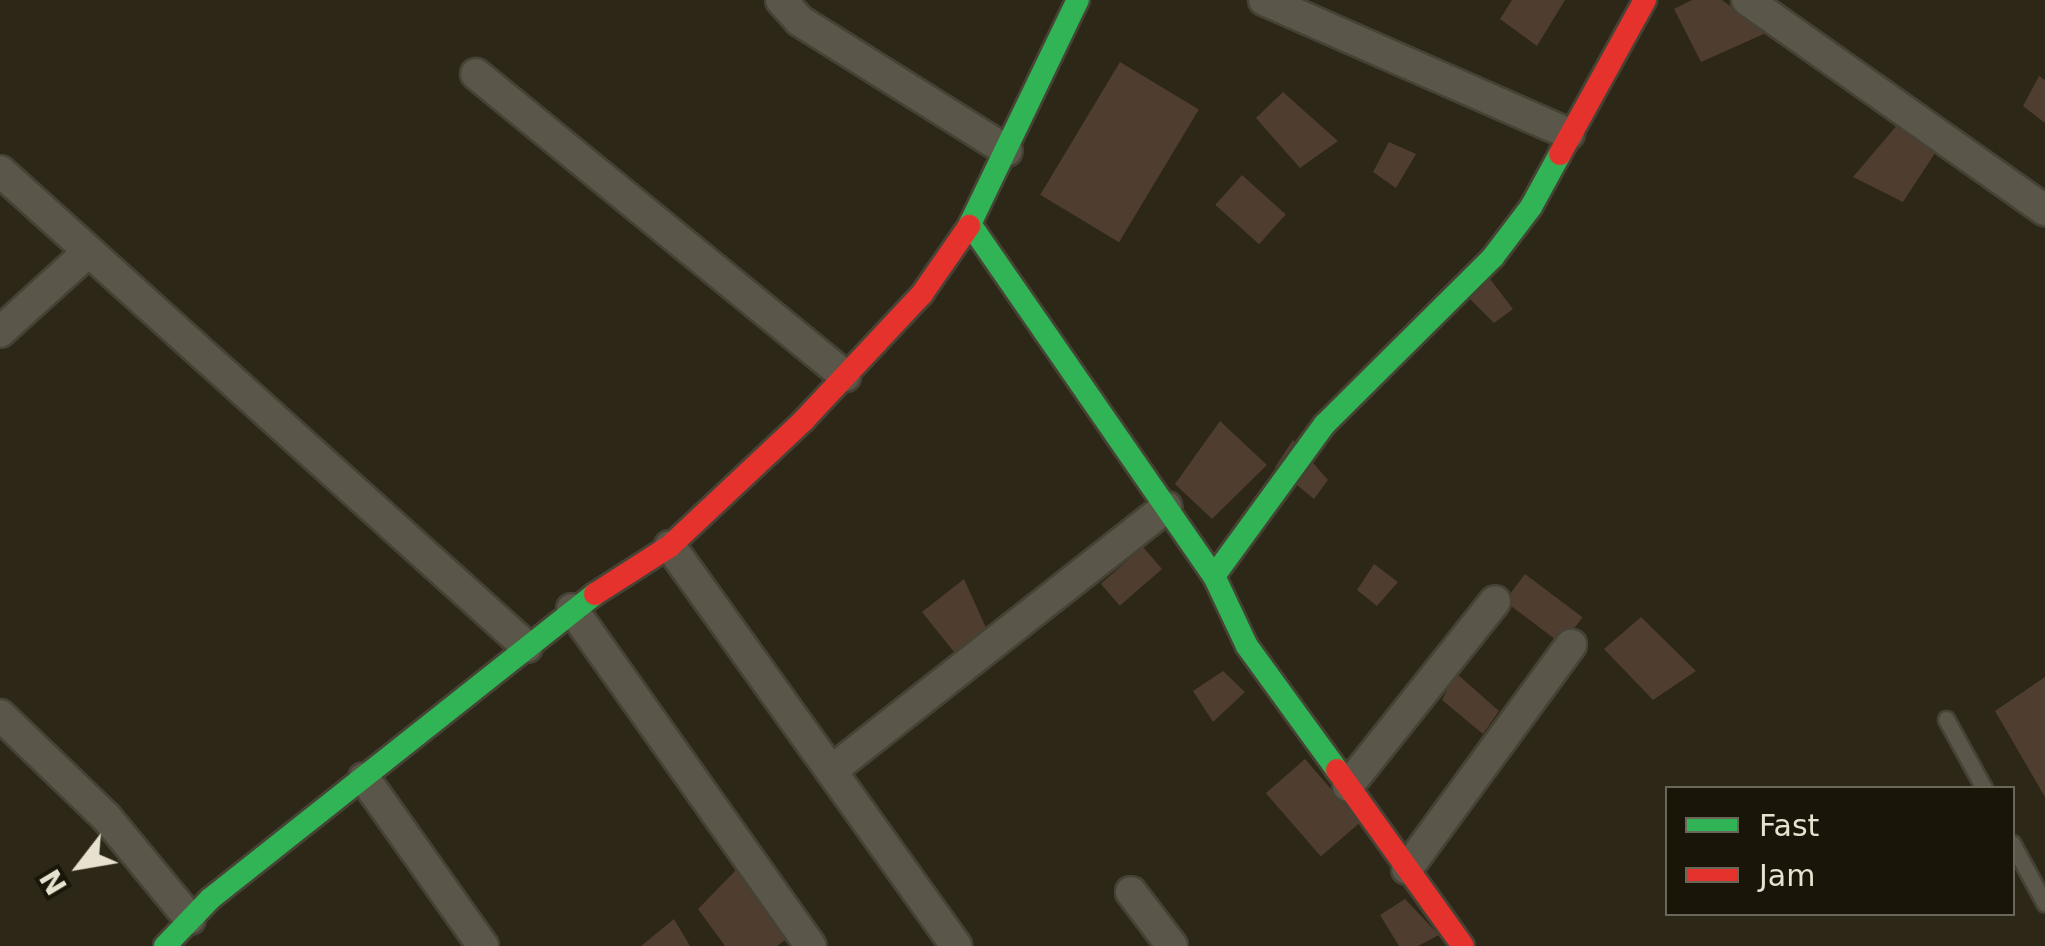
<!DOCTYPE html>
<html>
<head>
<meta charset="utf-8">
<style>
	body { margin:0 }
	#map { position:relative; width:2045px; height:946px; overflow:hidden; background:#2c2716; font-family:"DejaVu Sans",sans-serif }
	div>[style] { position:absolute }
	.building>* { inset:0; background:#4f3d30; transform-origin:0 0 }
	.roads { filter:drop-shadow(2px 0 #464235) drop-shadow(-2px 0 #464235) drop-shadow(0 2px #464235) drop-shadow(0 -2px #464235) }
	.lane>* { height:15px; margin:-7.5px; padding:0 7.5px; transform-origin:7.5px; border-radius:7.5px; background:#5a5649 }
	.street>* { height:30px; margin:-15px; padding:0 15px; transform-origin:15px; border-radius:15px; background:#5a5649 }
	.fast>* { height:22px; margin:-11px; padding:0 11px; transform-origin:11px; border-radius:11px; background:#30b455 }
	.jam>* { height:22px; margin:-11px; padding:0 11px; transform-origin:11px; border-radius:11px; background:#e5322d }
	span { translate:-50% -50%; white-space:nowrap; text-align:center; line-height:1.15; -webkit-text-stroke:10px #191508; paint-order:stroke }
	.legend { position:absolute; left:1665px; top:786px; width:350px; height:130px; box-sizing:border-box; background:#191508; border:2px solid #6b6758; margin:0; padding:12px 18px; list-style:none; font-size:30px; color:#e7e1cf }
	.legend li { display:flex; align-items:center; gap:20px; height:50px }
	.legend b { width:50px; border:2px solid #6b6758 }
	.north { position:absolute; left:30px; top:816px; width:100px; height:100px; -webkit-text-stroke:8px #191508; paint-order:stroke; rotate:239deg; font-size:28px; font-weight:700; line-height:40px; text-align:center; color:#e7e1cf }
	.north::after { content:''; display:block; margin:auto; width:35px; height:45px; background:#e7e1cf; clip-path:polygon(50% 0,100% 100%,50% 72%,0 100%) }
</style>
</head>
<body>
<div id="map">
	<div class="building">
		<i style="clip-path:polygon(1512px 0,1565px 0,1537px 46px,1500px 19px)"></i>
		<i style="clip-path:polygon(1692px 0,1722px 0,1766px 33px,1701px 62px,1674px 9px)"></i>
		<i style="left:1120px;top:62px;width:92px;height:155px;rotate:31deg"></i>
		<i style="clip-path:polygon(2039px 76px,2045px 80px,2045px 123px,2023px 106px)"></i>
		<i style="clip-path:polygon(1283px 92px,1338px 141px,1300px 168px,1256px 118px)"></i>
		<i style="clip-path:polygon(1898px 124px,1937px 150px,1903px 202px,1853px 177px)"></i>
		<i style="clip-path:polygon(1389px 142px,1416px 154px,1396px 188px,1373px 172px)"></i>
		<i style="left:1242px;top:175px;width:59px;height:40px;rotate:42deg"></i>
		<i style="clip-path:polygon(1490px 279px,1513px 309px,1494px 323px,1470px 299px)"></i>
		<i style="clip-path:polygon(1220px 421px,1267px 465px,1212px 519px,1175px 484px)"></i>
		<i style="clip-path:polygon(1293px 440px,1328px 480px,1314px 499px,1275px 467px)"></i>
		<i style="left:1143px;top:547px;width:29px;height:56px;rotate:49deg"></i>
		<i style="clip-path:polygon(1374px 564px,1398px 582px,1377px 606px,1357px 590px)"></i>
		<i style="left:1525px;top:574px;width:72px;height:34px;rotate:37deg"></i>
		<i style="clip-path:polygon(964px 579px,987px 630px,954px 652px,922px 612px)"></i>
		<i style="clip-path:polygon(1641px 617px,1696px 671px,1653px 700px,1604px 649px)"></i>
		<i style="clip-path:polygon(1223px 671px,1245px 692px,1213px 722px,1193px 691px)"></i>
		<i style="clip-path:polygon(1456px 673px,1499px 711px,1483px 734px,1442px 700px)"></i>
		<i style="clip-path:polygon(2045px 677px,2045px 797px,1995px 711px)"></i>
		<i style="left:1305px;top:759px;width:84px;height:52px;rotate:49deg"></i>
		<i style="clip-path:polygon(736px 870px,788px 938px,777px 946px,725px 946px,698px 909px)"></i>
		<i style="clip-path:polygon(1405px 899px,1439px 935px,1418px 946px,1399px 946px,1380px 915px)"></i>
		<i style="clip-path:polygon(674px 919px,690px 946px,641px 946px)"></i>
	</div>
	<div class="roads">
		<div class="lane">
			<i style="left:1946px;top:719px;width:79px;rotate:61.2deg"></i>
			<i style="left:2012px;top:843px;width:69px;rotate:61.6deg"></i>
		</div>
		<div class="street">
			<i style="left:781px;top:0;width:28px;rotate:48deg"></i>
			<i style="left:800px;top:21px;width:244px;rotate:32.1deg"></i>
			<i style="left:1264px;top:0;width:333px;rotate:23.7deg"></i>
			<i style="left:1747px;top:0;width:365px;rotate:35.2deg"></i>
			<i style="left:476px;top:74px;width:477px;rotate:39.3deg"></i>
			<i style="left:0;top:171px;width:710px;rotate:42.09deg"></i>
			<i style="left:0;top:332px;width:118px;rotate:-42.2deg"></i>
			<i style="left:670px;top:546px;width:492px;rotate:54.4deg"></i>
			<i style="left:572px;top:609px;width:413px;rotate:54.7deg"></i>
			<i style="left:0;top:715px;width:147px;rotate:43.9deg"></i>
			<i style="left:106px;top:817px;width:132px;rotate:50.5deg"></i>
			<i style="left:831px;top:771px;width:427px;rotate:-38.2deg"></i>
			<i style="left:364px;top:778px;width:206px;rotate:54.7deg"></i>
			<i style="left:1348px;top:786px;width:236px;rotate:-51.5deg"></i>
			<i style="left:1407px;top:869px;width:278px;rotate:-53.8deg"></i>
			<i style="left:1131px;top:892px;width:68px;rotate:52.8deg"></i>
		</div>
		<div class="fast">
			<i style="left:970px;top:224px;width:428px;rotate:55.3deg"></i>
			<i style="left:1214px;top:576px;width:77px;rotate:64.8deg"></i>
			<i style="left:1247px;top:646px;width:153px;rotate:54deg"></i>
			<i style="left:969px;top:226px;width:251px;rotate:-64.3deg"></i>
			<i style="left:1214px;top:576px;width:188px;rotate:-53.9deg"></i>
			<i style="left:1325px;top:424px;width:237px;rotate:-44.8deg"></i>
			<i style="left:1493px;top:257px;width:63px;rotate:-52.8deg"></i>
			<i style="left:1531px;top:207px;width:60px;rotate:-61.3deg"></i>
			<i style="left:165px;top:946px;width:65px;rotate:-46.2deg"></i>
			<i style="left:210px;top:899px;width:491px;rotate:-38.4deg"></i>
		</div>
		<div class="jam">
			<i style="left:1560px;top:154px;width:176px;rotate:-61.1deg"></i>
			<i style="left:595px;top:594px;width:89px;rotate:-32.6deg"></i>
			<i style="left:670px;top:546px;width:184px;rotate:-43.2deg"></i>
			<i style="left:804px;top:420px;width:173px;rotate:-46.9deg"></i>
			<i style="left:922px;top:294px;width:83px;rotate:-55.3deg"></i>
			<i style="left:1337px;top:770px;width:216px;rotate:54.4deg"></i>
		</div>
	</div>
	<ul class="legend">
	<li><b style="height:12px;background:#30b455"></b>Fast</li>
	<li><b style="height:12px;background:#e5322d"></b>Jam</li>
	</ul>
	<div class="north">N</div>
</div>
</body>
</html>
